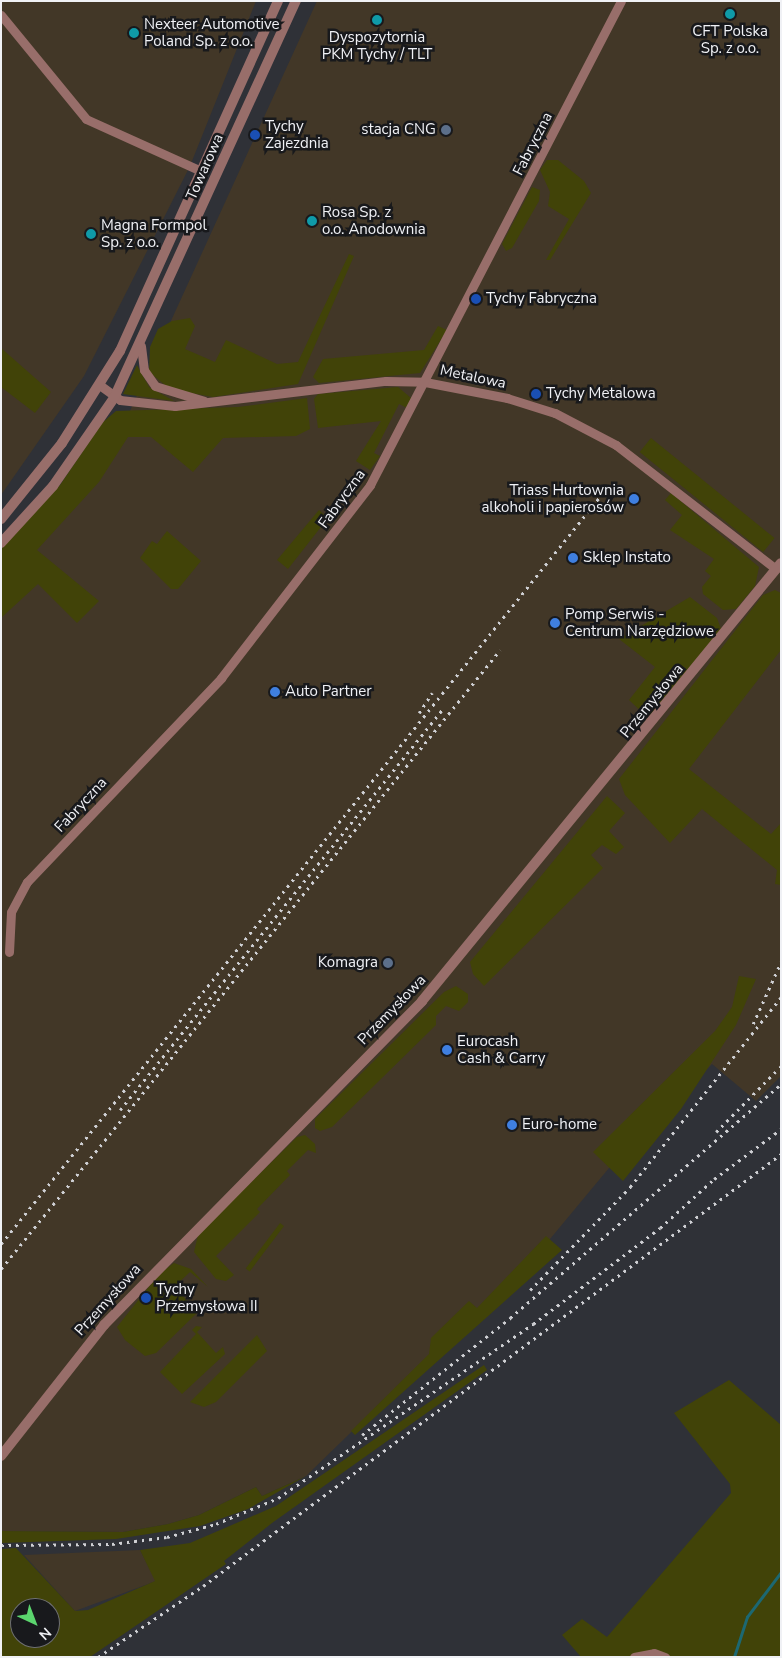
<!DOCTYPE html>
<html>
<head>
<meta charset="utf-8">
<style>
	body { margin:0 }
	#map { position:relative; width:782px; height:1658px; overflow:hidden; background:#2f3137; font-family:"Nunito Sans",sans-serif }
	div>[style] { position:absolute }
	.industrial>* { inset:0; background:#423727 }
	.green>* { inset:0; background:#414308; transform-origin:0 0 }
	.stream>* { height:2.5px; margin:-1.25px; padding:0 1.25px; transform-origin:1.25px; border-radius:1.25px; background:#1c6872 }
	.minor>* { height:9px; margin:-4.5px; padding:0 4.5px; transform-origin:4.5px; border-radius:4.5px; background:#986e6a }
	.tertiary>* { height:10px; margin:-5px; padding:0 5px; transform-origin:5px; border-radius:5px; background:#986e6a }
	.rail>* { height:2.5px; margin-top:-1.25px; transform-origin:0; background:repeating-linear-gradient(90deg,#cfd0d4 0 2.5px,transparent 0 7.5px) }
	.dots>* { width:14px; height:14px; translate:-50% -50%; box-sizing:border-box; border:2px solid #18191c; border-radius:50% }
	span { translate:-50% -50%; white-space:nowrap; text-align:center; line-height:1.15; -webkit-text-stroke:5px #18191c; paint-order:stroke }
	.poi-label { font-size:15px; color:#f0f1f5 }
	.left { translate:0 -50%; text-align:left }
	.right { translate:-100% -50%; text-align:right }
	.street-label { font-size:15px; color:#f0f1f5 }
	.frame { position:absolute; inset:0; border:2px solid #f0f1f5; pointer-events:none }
	.north { position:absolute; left:10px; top:1598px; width:50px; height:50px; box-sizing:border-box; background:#18191c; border:1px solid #6e6f73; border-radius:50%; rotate:137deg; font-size:14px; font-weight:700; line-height:20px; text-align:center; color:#f0f1f5 }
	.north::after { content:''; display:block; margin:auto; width:18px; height:22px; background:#5bd56e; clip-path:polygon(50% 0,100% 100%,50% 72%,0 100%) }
</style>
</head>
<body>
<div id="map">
	<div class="industrial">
		<i style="clip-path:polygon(1px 1px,256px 1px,190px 166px,84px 376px,1px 495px)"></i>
		<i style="clip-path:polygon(317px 1px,781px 1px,781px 1076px,756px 1101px,712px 1064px,609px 1168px,550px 1239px,306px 1476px,262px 1496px,256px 1487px,199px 1515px,168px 1524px,123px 1532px,1px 1531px,1px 557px,128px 415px)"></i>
		<i style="clip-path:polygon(140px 1550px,156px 1581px,75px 1611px,24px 1555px)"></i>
	</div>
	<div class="green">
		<i style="clip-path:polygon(547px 160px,558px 160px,584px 181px,591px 193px,550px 260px,546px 260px,569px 219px,548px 206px,550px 192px,540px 170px)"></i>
		<i style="clip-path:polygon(532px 187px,540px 190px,539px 201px,512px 248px,506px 251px,502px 244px)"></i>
		<i style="clip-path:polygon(349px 254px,354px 256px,298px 384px,213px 397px,170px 389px,149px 372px,150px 347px,158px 329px,172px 321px,190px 318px,195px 326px,185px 349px,215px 362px,226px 340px,277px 364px,298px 362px)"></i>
		<i style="clip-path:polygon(438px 326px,447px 330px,420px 373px,319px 383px,313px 377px,323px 359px,424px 350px)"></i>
		<i style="clip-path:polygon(1px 348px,51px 392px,35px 413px,1px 387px)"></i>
		<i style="clip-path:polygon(137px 365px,149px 387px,174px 401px,123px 394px)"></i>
		<i style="clip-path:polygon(398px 387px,411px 398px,407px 408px,399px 404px,374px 453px,380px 456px,370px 470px,356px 461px,381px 421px,318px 428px,314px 399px,318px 394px)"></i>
		<i style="clip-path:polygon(307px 398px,310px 429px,296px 436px,223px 438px,193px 472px,151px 437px,128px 437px,99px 482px,37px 550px,99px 601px,77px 623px,38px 584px,1px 618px,1px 549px,60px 485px,102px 423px,116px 411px,238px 407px)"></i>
		<i style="left:651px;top:438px;width:159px;height:18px;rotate:39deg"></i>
		<i style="clip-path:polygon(671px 493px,759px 567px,755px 586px,736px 609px,723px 610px,703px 594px,702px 587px,711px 576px,705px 571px,714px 559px,670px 530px,682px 515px,665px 500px)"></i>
		<i style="clip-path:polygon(319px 510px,328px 518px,288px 569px,277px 560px)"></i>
		<i style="clip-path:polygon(167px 531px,201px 561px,178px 589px,171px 589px,140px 558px,152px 541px,157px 544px)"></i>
		<i style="clip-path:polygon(775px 590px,781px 593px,781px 650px,689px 769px,771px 834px,781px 823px,781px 885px,775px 884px,777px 870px,702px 809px,670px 843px,625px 795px,619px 779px,763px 595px)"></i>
		<i style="clip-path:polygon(690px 597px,717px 618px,721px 629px,650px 715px,645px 715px,629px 700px,655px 667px,619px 639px)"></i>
		<i style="clip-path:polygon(607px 796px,625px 813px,609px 831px,624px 847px,616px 854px,602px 845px,591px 855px,603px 868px,484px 986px,473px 974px,470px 962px)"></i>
		<i style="clip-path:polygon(739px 976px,756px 979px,736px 1025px,681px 1109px,623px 1181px,593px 1152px,715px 1031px,732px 1007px)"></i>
		<i style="clip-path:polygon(456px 986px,468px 994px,468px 1002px,459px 1011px,446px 1006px,436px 1016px,436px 1025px,332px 1127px,320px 1131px,315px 1128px,315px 1119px,444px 992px)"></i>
		<i style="clip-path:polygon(305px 1135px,315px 1144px,316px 1153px,308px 1150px,287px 1171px,290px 1175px,257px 1209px,260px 1212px,216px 1256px,234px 1275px,226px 1281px,216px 1279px,194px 1252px,198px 1235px,297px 1137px)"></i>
		<i style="left:280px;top:1223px;width:5px;height:57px;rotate:37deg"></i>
		<i style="clip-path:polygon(546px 1236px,562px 1250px,355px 1435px,351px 1431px,429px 1354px,431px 1338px,469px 1301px,477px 1308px)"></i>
		<i style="clip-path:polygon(174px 1263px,191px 1269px,208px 1287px,190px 1272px,174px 1287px,198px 1312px,156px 1353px,145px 1356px,125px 1340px,117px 1327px,159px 1274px)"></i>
		<i style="clip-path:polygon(196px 1326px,202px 1327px,197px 1332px,216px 1353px,223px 1347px,225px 1354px,182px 1394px,160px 1372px,196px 1334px,192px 1330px)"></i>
		<i style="clip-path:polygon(257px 1335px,267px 1351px,216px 1402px,204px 1407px,190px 1402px)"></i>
		<i style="clip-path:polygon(evenodd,484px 1365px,487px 1370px,272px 1523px,224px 1561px,226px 1564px,90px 1657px,1px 1657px,1px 1549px,16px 1548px,75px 1611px,88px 1610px,155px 1581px,140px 1550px,190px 1543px,276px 1506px,484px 1365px,20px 1608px,50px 1608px,50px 1638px,20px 1638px,20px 1608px)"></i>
		<i style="clip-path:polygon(729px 1380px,781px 1425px,781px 1657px,581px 1657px,562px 1635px,582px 1619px,607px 1637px,731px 1493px,730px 1484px,674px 1413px)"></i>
		<i style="clip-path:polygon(306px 1476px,248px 1509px,200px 1526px,116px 1539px,1px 1543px,1px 1531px,123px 1532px,168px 1524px,199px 1515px,256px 1487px,262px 1496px)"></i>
	</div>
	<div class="stream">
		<i style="left:734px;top:1657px;width:42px;rotate:-72deg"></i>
		<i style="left:747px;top:1617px;width:56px;rotate:-52.9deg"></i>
	</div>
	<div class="minor">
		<i style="left:1px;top:15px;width:134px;rotate:50.7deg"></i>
		<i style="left:86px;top:119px;width:126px;rotate:24.3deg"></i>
		<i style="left:141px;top:346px;width:24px;rotate:83deg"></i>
		<i style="left:144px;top:370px;width:19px;rotate:55deg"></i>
		<i style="left:155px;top:386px;width:51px;rotate:17deg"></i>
		<i style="left:101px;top:386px;width:24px;rotate:36deg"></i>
		<i style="left:120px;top:400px;width:55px;rotate:6.2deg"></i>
		<i style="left:175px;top:406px;width:212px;rotate:-6.8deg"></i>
		<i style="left:386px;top:381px;width:39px;rotate:1deg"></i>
		<i style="left:425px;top:382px;width:84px;rotate:11deg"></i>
		<i style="left:507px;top:398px;width:50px;rotate:17.4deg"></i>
		<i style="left:555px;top:413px;width:69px;rotate:27.7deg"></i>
		<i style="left:616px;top:445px;width:202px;rotate:37.8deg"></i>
		<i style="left:9px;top:952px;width:40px;rotate:-87.1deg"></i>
		<i style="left:11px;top:912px;width:34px;rotate:-62deg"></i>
		<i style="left:27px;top:882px;width:282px;rotate:-46.4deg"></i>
		<i style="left:221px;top:678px;width:244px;rotate:-52.3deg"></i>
		<i style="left:370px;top:485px;width:545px;rotate:-62.59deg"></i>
		<i style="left:634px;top:1657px;width:20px;rotate:-11deg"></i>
		<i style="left:654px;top:1653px;width:12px;rotate:20deg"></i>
	</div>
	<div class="tertiary">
		<i style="left:1px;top:519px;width:97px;rotate:-51.2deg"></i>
		<i style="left:62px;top:443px;width:109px;rotate:-57.8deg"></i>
		<i style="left:120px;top:351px;width:384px;rotate:-65.7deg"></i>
		<i style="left:1px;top:543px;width:77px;rotate:-47.6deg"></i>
		<i style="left:53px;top:486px;width:107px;rotate:-55.3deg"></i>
		<i style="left:114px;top:398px;width:437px;rotate:-65.4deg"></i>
		<i style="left:1px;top:1456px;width:167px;rotate:-51.8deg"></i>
		<i style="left:104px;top:1325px;width:454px;rotate:-45.5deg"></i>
		<i style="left:422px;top:1001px;width:566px;rotate:-50.66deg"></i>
	</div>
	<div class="rail">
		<i style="left:419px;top:713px;width:24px;rotate:-57deg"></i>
		<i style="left:753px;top:1024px;width:68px;rotate:-65.7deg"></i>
		<i style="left:120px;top:1110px;width:514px;rotate:-51.17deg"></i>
		<i style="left:716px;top:1132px;width:93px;rotate:-45.4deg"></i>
		<i style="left:1px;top:1244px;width:974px;rotate:-51.29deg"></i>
		<i style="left:1px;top:1269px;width:795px;rotate:-51.13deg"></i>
		<i style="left:530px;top:1290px;width:144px;rotate:-45.8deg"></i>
		<i style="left:630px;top:1187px;width:243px;rotate:-51.5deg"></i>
		<i style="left:362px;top:1435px;width:189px;rotate:-38.3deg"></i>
		<i style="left:510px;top:1318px;width:358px;rotate:-40.8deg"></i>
		<i style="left:1px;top:1545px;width:111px;rotate:-0.5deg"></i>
		<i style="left:112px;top:1544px;width:55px;rotate:-7.3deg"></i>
		<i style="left:167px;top:1537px;width:51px;rotate:-14.9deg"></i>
		<i style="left:216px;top:1524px;width:67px;rotate:-22.8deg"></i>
		<i style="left:278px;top:1498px;width:309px;rotate:-34.3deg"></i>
		<i style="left:533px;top:1324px;width:159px;rotate:-37.1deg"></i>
		<i style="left:660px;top:1228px;width:73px;rotate:-42.2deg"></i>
		<i style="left:714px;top:1179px;width:84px;rotate:-36.7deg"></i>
		<i style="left:98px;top:1657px;width:127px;rotate:-34.1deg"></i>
		<i style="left:203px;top:1586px;width:722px;rotate:-36.77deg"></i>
	</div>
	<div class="dots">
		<i style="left:730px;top:14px;background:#0f9aa8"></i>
		<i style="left:377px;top:20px;background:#0f9aa8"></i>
		<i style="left:134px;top:33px;background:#0f9aa8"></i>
		<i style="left:446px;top:130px;background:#5c6f8a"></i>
		<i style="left:255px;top:135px;background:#1a4fb4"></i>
		<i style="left:312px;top:221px;background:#0f9aa8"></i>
		<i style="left:91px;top:234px;background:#0f9aa8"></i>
		<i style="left:476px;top:299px;background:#1a4fb4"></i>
		<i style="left:536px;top:394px;background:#1a4fb4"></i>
		<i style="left:634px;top:499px;background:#3f7fe0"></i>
		<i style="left:573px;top:558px;background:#3f7fe0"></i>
		<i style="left:555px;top:623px;background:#3f7fe0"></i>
		<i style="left:275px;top:692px;background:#3f7fe0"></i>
		<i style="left:388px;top:963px;background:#5c6f8a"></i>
		<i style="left:447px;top:1050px;background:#3f7fe0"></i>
		<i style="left:512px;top:1125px;background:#3f7fe0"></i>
		<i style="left:146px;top:1298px;background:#1a4fb4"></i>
	</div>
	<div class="poi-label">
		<span class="left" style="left:144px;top:33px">Nexteer Automotive<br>Poland Sp. z o.o.</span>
		<span style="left:730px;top:40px">CFT Polska<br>Sp. z o.o.</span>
		<span style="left:377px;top:46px">Dyspozytornia<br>PKM Tychy / TLT</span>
		<span class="left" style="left:265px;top:135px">Tychy<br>Zajezdnia</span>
		<span class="right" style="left:436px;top:130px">stacja CNG</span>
		<span class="left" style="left:322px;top:221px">Rosa Sp. z<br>o.o. Anodownia</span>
		<span class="left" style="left:101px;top:234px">Magna Formpol<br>Sp. z o.o.</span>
		<span class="left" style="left:486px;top:299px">Tychy Fabryczna</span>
		<span class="left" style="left:546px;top:394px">Tychy Metalowa</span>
		<span class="right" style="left:624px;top:499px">Triass Hurtownia<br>alkoholi i papierosów</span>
		<span class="left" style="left:583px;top:558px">Sklep Instato</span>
		<span class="left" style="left:565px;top:623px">Pomp Serwis -<br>Centrum Narzędziowe</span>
		<span class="left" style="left:285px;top:692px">Auto Partner</span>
		<span class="right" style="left:378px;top:963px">Komagra</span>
		<span class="left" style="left:457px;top:1050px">Eurocash<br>Cash &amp; Carry</span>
		<span class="left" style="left:522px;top:1125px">Euro-home</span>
		<span class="left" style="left:156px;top:1298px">Tychy<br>Przemysłowa II</span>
	</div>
	<div class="street-label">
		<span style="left:533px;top:144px;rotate:-63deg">Fabryczna</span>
		<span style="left:205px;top:167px;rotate:-66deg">Towarowa</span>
		<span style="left:473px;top:377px;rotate:12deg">Metalowa</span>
		<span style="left:342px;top:499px;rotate:-54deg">Fabryczna</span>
		<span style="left:652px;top:701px;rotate:-51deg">Przemysłowa</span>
		<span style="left:81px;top:805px;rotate:-47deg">Fabryczna</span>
		<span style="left:392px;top:1010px;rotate:-46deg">Przemysłowa</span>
		<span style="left:108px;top:1300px;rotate:-48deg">Przemysłowa</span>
	</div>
	<div class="frame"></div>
	<div class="north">N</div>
</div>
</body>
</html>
